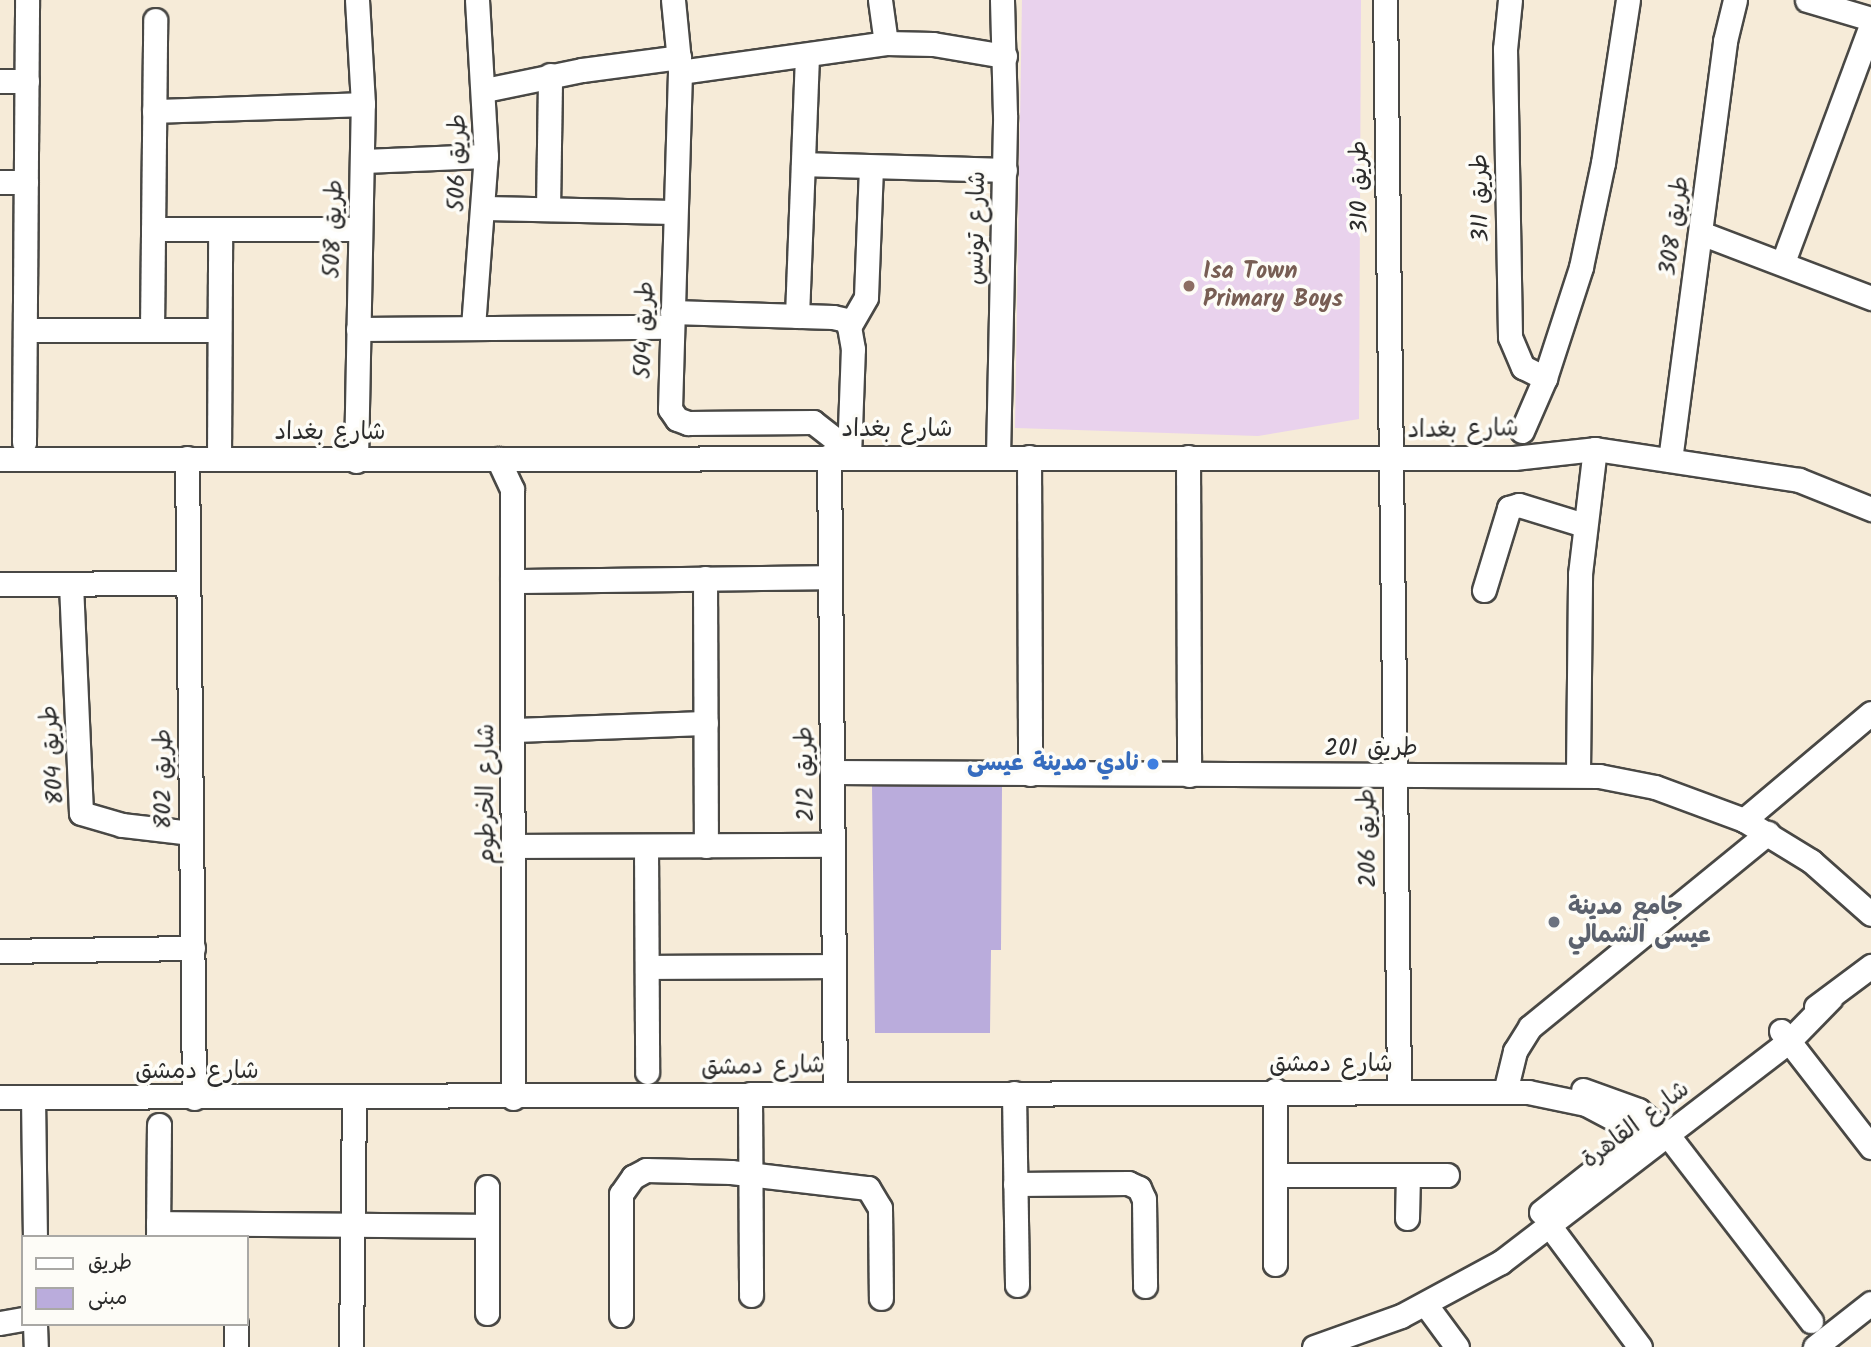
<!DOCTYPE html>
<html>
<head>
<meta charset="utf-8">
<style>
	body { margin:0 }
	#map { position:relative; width:1871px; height:1347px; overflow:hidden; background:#f6ebd8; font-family:Kalam,"Playpen Sans Arabic",sans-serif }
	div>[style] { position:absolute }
	.built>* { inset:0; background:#e9d2ed }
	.building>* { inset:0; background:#baacdc }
	.roads { filter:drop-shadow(2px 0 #494845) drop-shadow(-2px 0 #494845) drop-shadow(0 2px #494845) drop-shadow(0 -2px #494845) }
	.minor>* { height:23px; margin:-11.5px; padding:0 11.5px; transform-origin:11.5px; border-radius:11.5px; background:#fff }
	.dots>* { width:19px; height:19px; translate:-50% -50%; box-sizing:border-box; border:4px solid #fdfcf7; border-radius:50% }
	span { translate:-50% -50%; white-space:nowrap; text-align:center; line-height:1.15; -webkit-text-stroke:7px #fdfcf7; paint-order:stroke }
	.street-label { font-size:24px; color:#2b2b2b }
	.education-label { font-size:24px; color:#785e54; font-weight:700 }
	.left { translate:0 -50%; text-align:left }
	.shop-label { font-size:24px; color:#366cbe; font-weight:700 }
	.right { translate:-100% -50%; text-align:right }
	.worship-label { font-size:24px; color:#5b616d; font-weight:700 }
	.legend { position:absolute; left:21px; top:1235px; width:228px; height:91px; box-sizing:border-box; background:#fdfcf7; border:2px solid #a9a8a5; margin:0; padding:9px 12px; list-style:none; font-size:21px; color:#2b2b2b }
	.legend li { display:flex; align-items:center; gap:14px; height:35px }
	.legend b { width:35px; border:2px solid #a9a8a5 }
</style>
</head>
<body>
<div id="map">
	<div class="built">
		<i style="clip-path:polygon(1022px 0,1361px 0,1359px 419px,1258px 436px,1015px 428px)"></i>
	</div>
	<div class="building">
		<i style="clip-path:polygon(872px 786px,1002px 787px,1001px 950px,991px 950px,990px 1033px,875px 1033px)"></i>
	</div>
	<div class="roads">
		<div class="minor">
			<i style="left:673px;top:0;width:72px;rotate:84.4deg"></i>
			<i style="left:680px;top:72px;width:337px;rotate:91.7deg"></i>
			<i style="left:670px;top:409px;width:12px;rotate:55deg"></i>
			<i style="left:677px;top:419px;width:12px;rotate:20deg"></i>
			<i style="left:688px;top:423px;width:125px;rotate:-0.5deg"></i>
			<i style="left:813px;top:422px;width:46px;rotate:37.9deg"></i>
			<i style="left:880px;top:0;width:43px;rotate:82.1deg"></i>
			<i style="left:1385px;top:0;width:1091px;rotate:89.26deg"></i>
			<i style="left:1510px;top:0;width:49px;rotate:95.8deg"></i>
			<i style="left:1505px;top:49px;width:288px;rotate:89deg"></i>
			<i style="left:1510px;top:337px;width:33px;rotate:67deg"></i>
			<i style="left:1523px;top:367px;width:25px;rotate:27deg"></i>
			<i style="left:1807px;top:0;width:67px;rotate:16.5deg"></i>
			<i style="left:680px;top:72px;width:208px;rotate:-8deg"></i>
			<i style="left:886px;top:43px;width:47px;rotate:1.2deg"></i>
			<i style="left:933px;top:44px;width:73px;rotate:9.5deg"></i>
			<i style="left:0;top:81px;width:27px"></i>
			<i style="left:485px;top:90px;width:99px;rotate:-11.7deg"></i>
			<i style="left:582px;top:70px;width:98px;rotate:-7.6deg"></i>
			<i style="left:154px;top:111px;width:209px;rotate:-1.9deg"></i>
			<i style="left:363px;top:161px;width:123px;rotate:-2.3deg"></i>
			<i style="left:803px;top:164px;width:202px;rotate:1.7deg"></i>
			<i style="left:0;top:182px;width:26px"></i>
			<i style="left:485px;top:208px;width:189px;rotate:1.2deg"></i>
			<i style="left:548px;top:209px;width:134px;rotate:-89.1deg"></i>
			<i style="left:153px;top:229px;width:207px"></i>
			<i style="left:1701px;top:233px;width:182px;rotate:20.9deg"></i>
			<i style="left:1783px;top:262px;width:253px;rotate:-69.6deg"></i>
			<i style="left:672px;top:312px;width:161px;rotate:1.8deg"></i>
			<i style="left:833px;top:317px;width:17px;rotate:13deg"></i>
			<i style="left:797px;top:316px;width:261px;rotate:-87.8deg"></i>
			<i style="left:473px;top:327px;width:171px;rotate:-85.7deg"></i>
			<i style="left:486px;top:156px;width:156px;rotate:-93.3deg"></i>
			<i style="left:358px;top:329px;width:313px;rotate:-0.4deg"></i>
			<i style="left:25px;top:330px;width:194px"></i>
			<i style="left:152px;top:330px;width:310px;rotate:-89.4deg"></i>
			<i style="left:1522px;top:431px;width:58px;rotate:-66.5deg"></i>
			<i style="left:1545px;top:378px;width:117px;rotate:-72deg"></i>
			<i style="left:1581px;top:267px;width:106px;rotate:-78.1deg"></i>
			<i style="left:1603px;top:163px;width:165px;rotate:-81.3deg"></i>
			<i style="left:24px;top:442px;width:442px;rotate:-89.6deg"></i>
			<i style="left:829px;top:456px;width:636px;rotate:89.46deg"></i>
			<i style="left:849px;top:456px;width:107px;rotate:-87.9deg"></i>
			<i style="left:853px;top:349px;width:22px;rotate:-100deg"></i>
			<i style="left:849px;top:327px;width:34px;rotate:-60deg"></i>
			<i style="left:866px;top:297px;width:130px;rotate:-87.8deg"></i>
			<i style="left:998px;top:457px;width:342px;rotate:-88.8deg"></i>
			<i style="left:1005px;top:115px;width:115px;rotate:-91.5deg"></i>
			<i style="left:1029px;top:457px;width:317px;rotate:89.8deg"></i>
			<i style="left:1188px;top:457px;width:318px;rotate:89.8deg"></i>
			<i style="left:187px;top:458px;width:640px;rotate:89.37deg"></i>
			<i style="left:219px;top:458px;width:229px;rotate:-89.7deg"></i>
			<i style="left:0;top:459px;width:1514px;rotate:-0.04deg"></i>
			<i style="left:1514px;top:458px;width:81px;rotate:-6.3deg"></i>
			<i style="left:1595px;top:449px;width:206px;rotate:8.6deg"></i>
			<i style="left:1799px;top:480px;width:78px;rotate:21.9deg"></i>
			<i style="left:498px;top:459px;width:33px;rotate:65deg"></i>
			<i style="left:512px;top:489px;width:609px;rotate:89.91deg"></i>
			<i style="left:1670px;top:460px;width:423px;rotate:-82.5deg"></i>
			<i style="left:1725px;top:41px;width:42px;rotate:-76.3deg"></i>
			<i style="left:356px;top:461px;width:357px;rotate:-88.9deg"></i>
			<i style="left:363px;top:104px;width:104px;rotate:-93.3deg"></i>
			<i style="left:705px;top:578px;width:268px;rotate:89.8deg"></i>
			<i style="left:512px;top:581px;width:318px;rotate:-0.7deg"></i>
			<i style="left:0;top:584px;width:188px;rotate:-0.3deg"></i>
			<i style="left:71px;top:584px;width:229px;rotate:87.5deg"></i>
			<i style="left:81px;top:813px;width:43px;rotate:16.3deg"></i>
			<i style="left:122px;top:825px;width:69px;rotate:6.6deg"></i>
			<i style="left:1484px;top:590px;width:86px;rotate:-73deg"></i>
			<i style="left:1509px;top:508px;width:10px;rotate:-17deg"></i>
			<i style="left:1519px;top:505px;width:68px;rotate:17.1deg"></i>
			<i style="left:513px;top:730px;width:193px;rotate:-2.1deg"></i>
			<i style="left:832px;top:772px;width:767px;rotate:0.3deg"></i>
			<i style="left:1599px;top:776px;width:57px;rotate:11.1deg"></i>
			<i style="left:1655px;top:787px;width:95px;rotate:20.3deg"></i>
			<i style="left:1744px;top:820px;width:79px;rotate:31.5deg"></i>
			<i style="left:1811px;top:861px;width:80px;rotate:41.5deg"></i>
			<i style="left:1578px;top:773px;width:199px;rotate:-89.4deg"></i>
			<i style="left:1580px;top:574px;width:126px;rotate:-83.2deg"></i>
			<i style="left:1744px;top:820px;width:166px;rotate:-40.1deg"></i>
			<i style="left:514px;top:846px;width:319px;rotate:-0.2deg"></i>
			<i style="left:646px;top:846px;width:226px;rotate:89.7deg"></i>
			<i style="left:0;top:951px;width:193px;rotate:-0.9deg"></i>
			<i style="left:647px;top:967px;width:187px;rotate:-0.3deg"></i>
			<i style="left:1816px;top:1007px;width:69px;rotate:-36.7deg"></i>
			<i style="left:1781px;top:1031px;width:147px;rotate:52.2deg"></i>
			<i style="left:1275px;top:1090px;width:174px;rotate:90deg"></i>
			<i style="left:1583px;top:1090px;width:59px;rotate:20deg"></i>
			<i style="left:1638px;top:1110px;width:38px;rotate:40deg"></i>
			<i style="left:1667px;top:1134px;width:236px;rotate:52.4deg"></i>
			<i style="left:1505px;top:1092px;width:42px;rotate:-76.3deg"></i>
			<i style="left:1515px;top:1051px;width:28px;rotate:-58deg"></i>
			<i style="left:1530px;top:1027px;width:307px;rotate:-39.2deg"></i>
			<i style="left:1014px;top:1093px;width:192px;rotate:89.1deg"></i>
			<i style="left:750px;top:1094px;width:201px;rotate:89.7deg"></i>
			<i style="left:0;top:1097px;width:1528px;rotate:-0.19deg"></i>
			<i style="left:1528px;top:1092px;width:59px;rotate:11.7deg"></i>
			<i style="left:1586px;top:1104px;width:38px;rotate:28deg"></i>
			<i style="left:1620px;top:1122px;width:38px;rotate:41deg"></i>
			<i style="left:33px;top:1097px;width:140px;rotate:89.2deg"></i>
			<i style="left:1276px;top:1175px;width:171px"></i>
			<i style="left:1015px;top:1184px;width:113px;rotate:-0.5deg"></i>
			<i style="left:1128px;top:1183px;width:12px;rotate:24deg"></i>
			<i style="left:1139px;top:1188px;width:12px;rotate:66deg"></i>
			<i style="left:1144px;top:1199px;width:87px;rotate:89.3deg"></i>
			<i style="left:1541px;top:1212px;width:137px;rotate:-38.2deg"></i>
			<i style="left:1407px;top:1218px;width:43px;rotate:-88.7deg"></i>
			<i style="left:158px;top:1223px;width:329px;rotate:0.5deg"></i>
			<i style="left:1549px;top:1225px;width:152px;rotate:53.3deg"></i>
			<i style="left:158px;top:1237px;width:112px;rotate:-89.5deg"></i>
			<i style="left:1426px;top:1305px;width:52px;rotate:53.6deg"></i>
			<i style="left:487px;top:1313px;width:126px;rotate:-90deg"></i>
			<i style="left:621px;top:1315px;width:121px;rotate:-90deg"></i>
			<i style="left:621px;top:1194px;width:21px;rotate:-55deg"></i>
			<i style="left:633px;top:1177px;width:15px;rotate:-28deg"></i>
			<i style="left:646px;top:1170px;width:85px;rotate:1.3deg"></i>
			<i style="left:731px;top:1172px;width:138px;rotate:6.7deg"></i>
			<i style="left:868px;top:1188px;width:23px;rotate:59deg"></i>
			<i style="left:880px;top:1208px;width:90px;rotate:89.4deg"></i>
			<i style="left:0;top:1323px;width:23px;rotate:-10deg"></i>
			<i style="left:35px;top:1324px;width:23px;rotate:88deg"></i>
			<i style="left:236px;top:1324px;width:23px;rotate:90deg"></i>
			<i style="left:351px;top:1347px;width:248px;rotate:-89.3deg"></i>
			<i style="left:1314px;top:1347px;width:92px;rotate:-19.6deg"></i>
			<i style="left:1401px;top:1316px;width:114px;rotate:-28.4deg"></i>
			<i style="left:1501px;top:1262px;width:363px;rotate:-37.5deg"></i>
			<i style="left:1789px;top:1041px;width:59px;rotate:-45.7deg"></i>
			<i style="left:1815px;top:1347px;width:71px;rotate:-38.2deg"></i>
		</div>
	</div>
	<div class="dots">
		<i style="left:1189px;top:286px;background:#8d6e63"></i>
		<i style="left:1153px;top:764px;background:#3f7fe0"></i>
		<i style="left:1554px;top:922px;background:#6b7280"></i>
	</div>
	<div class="street-label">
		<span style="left:458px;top:163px;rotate:-89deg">طريق 506</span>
		<span style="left:1360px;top:187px;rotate:-91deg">طريق 310</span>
		<span style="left:1481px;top:198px;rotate:-91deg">طريق 311</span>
		<span style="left:1675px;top:226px;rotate:-82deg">طريق 308</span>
		<span style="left:977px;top:228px;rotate:-89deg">شارع تونس</span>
		<span style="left:334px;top:229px;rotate:-88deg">طريق 508</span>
		<span style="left:645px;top:330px;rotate:-88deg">طريق 504</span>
		<span style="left:897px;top:430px">شارع بغداد</span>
		<span style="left:1463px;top:430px;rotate:-1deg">شارع بغداد</span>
		<span style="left:330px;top:433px">شارع بغداد</span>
		<span style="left:1371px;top:749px">طريق 201</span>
		<span style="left:53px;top:755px;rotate:-94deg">طريق 804</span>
		<span style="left:806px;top:774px;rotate:-91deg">طريق 212</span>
		<span style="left:164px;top:779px;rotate:-90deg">طريق 802</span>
		<span style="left:487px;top:794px;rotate:-90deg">شارع الخرطوم</span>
		<span style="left:1368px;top:838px;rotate:-91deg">طريق 206</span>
		<span style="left:1331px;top:1065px">شارع دمشق</span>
		<span style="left:763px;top:1067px;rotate:-1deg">شارع دمشق</span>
		<span style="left:197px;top:1072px">شارع دمشق</span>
		<span style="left:1636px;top:1125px;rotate:-37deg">شارع القاهرة</span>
	</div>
	<div class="education-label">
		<span class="left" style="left:1203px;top:286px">Isa Town<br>Primary Boys</span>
	</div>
	<div class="shop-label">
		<span class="right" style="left:1139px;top:764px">نادي مدينة عيسى</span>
	</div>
	<div class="worship-label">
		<span class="left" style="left:1568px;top:922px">جامع مدينة<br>عيسى الشمالي</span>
	</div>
	<ul class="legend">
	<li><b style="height:9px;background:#fff"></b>طريق</li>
	<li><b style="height:19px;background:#baacdc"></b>مبنى</li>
	</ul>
</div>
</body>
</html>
